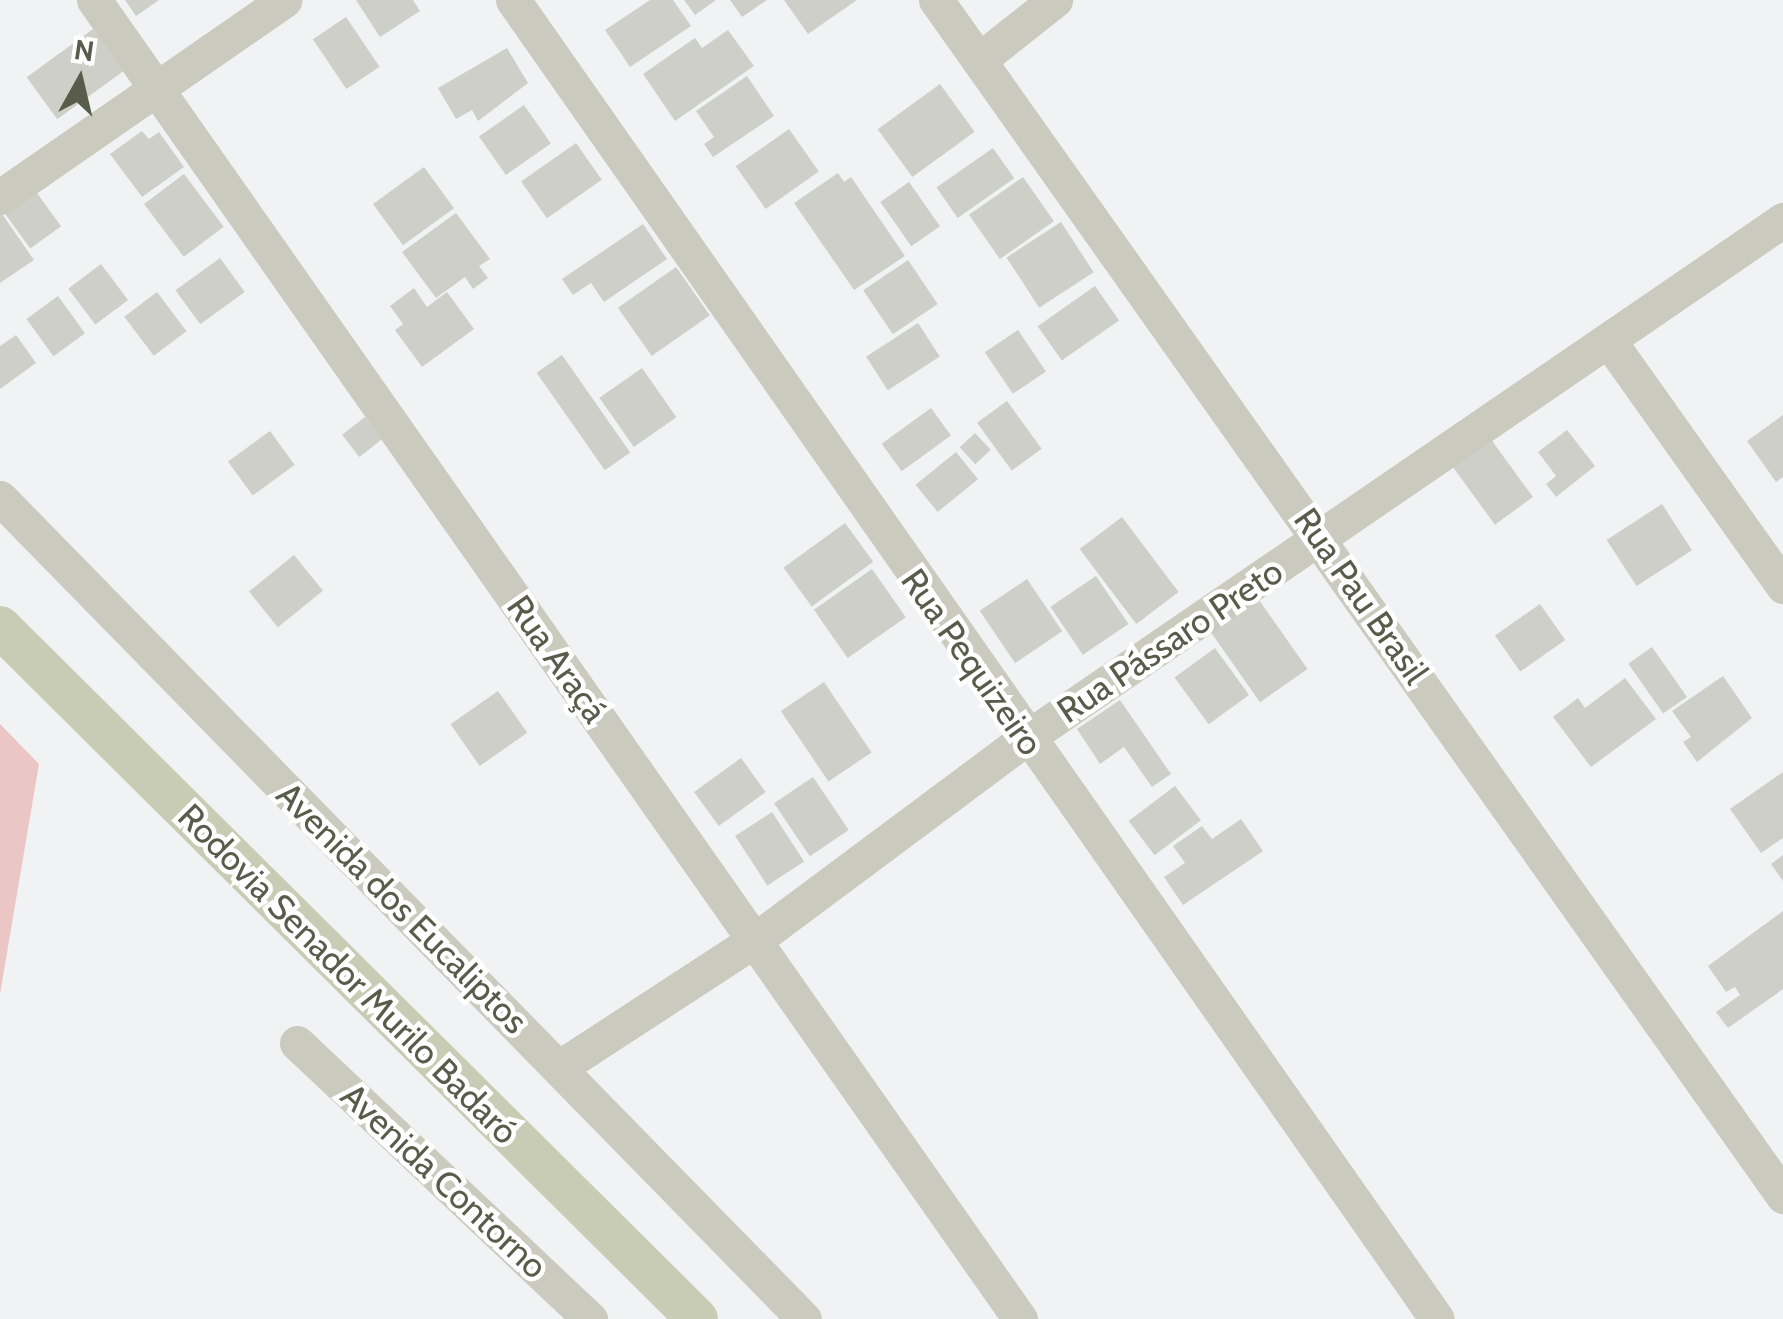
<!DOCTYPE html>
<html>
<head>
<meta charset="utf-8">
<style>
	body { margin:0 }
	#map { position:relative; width:1783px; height:1319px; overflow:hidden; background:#f1f2f3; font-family:Cabin,sans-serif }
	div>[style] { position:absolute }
	.green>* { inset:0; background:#eac6c5 }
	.building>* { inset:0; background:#cecfc8; transform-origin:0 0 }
	.minor>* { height:35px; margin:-17.5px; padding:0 17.5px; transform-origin:17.5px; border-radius:17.5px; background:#cacbbe }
	.major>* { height:42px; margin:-21px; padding:0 21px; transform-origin:21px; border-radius:21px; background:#c9ccb4 }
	span { translate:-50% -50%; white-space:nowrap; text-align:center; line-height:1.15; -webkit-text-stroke:9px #fff; paint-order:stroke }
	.street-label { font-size:35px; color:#5a5c4b }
	.north { position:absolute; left:30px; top:30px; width:100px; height:100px; -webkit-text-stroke:8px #fff; paint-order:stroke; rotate:8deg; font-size:28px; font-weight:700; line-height:40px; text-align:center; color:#5a5c4b }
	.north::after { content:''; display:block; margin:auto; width:35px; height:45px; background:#5a5c4b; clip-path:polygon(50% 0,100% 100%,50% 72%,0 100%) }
</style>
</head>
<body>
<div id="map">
	<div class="green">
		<i style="clip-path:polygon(0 724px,39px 764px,0 994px)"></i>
	</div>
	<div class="building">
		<i style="clip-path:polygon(125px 0,159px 0,136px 16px)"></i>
		<i style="clip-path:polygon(356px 0,413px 0,420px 11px,380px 37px)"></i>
		<i style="clip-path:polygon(650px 0,673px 0,691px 26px,630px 67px,605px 30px)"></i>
		<i style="clip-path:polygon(684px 0,716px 0,695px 15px)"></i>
		<i style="clip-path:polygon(730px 0,767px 0,742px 17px)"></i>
		<i style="clip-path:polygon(784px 0,857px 0,808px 34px)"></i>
		<i style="left:346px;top:17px;width:60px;height:40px;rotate:56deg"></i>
		<i style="left:93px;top:29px;width:52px;height:82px;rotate:54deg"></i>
		<i style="clip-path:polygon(728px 30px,754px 66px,675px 121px,643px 74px,695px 38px,702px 48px)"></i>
		<i style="clip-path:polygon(507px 48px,528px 83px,478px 121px,472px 110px,456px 119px,438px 88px)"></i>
		<i style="clip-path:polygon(747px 76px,774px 116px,713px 157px,704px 144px,714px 137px,696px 111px)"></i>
		<i style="left:940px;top:84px;width:59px;height:77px;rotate:54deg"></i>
		<i style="left:524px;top:105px;width:47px;height:55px;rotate:55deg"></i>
		<i style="left:789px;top:129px;width:52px;height:65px;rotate:55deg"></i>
		<i style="clip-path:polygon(142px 131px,149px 139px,159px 132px,184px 167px,142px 197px,110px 154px)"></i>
		<i style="left:576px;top:143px;width:45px;height:67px;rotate:55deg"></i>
		<i style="left:993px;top:148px;width:37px;height:69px;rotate:55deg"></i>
		<i style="left:424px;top:167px;width:51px;height:63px;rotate:54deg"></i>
		<i style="clip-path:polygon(838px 173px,844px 182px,851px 177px,905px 256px,854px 290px,794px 203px)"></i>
		<i style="left:184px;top:174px;width:66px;height:50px;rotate:53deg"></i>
		<i style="left:1023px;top:177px;width:54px;height:66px;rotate:55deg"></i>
		<i style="left:909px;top:182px;width:54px;height:35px;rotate:55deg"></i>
		<i style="left:34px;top:189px;width:46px;height:38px;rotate:54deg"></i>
		<i style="clip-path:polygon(0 211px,34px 260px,0 283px)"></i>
		<i style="clip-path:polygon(456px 213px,490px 259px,479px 266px,488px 278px,473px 289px,465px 277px,436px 298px,402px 252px)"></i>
		<i style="left:1061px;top:222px;width:60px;height:65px;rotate:57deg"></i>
		<i style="clip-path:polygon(643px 224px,667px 259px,604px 302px,591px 283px,573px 295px,562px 279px)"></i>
		<i style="left:220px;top:258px;width:42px;height:55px;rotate:54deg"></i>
		<i style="left:908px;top:260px;width:53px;height:54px;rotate:56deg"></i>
		<i style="left:101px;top:264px;width:45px;height:41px;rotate:53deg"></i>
		<i style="left:676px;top:267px;width:59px;height:71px;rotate:55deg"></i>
		<i style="left:1095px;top:286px;width:42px;height:70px;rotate:55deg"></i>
		<i style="clip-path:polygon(414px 288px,427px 307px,447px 292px,474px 329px,422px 367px,395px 330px,403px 324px,390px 306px)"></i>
		<i style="left:157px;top:292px;width:49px;height:41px;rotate:53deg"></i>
		<i style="left:58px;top:296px;width:46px;height:39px;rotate:54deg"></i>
		<i style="left:918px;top:323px;width:40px;height:62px;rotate:57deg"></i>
		<i style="left:1018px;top:330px;width:50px;height:40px;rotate:56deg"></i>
		<i style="clip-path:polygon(16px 335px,36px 363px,0 389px,0 346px)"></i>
		<i style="left:562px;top:355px;width:119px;height:31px;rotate:55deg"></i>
		<i style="left:642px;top:368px;width:60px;height:52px;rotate:55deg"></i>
		<i style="left:1007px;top:401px;width:59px;height:37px;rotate:54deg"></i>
		<i style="left:931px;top:408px;width:34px;height:61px;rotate:54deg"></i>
		<i style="clip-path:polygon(1783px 415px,1783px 477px,1776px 482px,1747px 441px)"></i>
		<i style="left:365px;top:417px;width:28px;height:29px;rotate:52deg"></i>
		<i style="clip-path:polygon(1567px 430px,1595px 466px,1556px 497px,1546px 484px,1556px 476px,1538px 452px)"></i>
		<i style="left:270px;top:431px;width:42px;height:52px;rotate:54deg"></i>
		<i style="left:975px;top:433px;width:23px;height:21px;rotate:47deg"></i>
		<i style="left:1490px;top:438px;width:73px;height:47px;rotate:54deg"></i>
		<i style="left:956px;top:452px;width:35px;height:52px;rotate:51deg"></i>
		<i style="left:1662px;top:504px;width:55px;height:66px;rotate:57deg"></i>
		<i style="left:1122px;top:517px;width:94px;height:53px;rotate:53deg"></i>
		<i style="left:845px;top:523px;width:48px;height:76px;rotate:54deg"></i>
		<i style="left:294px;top:555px;width:46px;height:58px;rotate:51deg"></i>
		<i style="left:872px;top:569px;width:59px;height:71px;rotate:55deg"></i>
		<i style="left:1096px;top:576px;width:58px;height:55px;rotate:56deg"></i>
		<i style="left:1027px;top:579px;width:63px;height:57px;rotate:56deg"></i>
		<i style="left:1257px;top:597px;width:88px;height:58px;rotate:55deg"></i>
		<i style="left:1540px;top:604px;width:44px;height:55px;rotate:55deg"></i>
		<i style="left:1652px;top:647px;width:61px;height:29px;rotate:55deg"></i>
		<i style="left:1215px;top:648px;width:58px;height:50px;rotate:54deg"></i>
		<i style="clip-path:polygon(1723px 676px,1752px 718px,1697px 762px,1683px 742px,1691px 737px,1672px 711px)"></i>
		<i style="clip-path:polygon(1625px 678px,1656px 719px,1591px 767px,1553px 717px,1578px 698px,1585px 708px)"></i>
		<i style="left:824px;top:682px;width:85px;height:52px;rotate:56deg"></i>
		<i style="left:498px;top:691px;width:51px;height:58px;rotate:55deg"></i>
		<i style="clip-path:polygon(1120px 700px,1171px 774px,1152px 787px,1124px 747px,1100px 764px,1077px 729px)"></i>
		<i style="left:741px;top:758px;width:42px;height:58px;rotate:54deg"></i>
		<i style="clip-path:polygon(1783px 772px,1783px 838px,1761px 853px,1730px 809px)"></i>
		<i style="left:813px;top:777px;width:64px;height:47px;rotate:56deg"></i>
		<i style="left:1175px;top:786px;width:43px;height:58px;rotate:53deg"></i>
		<i style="left:772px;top:812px;width:59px;height:44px;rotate:57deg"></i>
		<i style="clip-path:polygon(1241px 819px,1263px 851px,1183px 905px,1164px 877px,1185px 863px,1173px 846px,1202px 826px,1212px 839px)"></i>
		<i style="clip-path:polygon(1783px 855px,1783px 881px,1771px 864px)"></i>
		<i style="clip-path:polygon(1783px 911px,1783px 989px,1728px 1028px,1716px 1012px,1740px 995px,1735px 987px,1726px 992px,1708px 966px)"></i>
	</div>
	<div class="minor">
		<i style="left:94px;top:0;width:1612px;rotate:54.93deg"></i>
		<i style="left:513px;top:0;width:1610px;rotate:54.99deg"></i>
		<i style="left:936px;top:0;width:1466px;rotate:54.69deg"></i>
		<i style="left:979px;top:60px;width:97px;rotate:-38.3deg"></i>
		<i style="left:0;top:197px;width:346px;rotate:-34.7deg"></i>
		<i style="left:1609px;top:341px;width:301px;rotate:54.6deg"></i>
		<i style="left:0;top:498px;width:1149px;rotate:45.6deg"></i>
		<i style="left:297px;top:1043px;width:403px;rotate:43.3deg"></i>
		<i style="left:560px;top:1067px;width:233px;rotate:-33.1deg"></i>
		<i style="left:755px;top:940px;width:337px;rotate:-36.7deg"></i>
		<i style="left:1025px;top:739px;width:919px;rotate:-34.4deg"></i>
	</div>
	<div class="major">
		<i style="left:0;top:627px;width:982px;rotate:44.79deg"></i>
	</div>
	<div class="street-label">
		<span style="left:1361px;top:596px;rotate:55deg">Rua Pau Brasil</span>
		<span style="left:1170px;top:641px;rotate:-34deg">Rua Pássaro Preto</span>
		<span style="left:557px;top:659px;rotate:55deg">Rua Araçá</span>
		<span style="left:972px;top:662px;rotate:55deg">Rua Pequizeiro</span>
		<span style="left:402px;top:908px;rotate:45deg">Avenida dos Eucaliptos</span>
		<span style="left:348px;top:974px;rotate:45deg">Rodovia Senador Murilo Badaró</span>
		<span style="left:444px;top:1181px;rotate:43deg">Avenida Contorno</span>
	</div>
	<div class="north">N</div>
</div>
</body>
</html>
